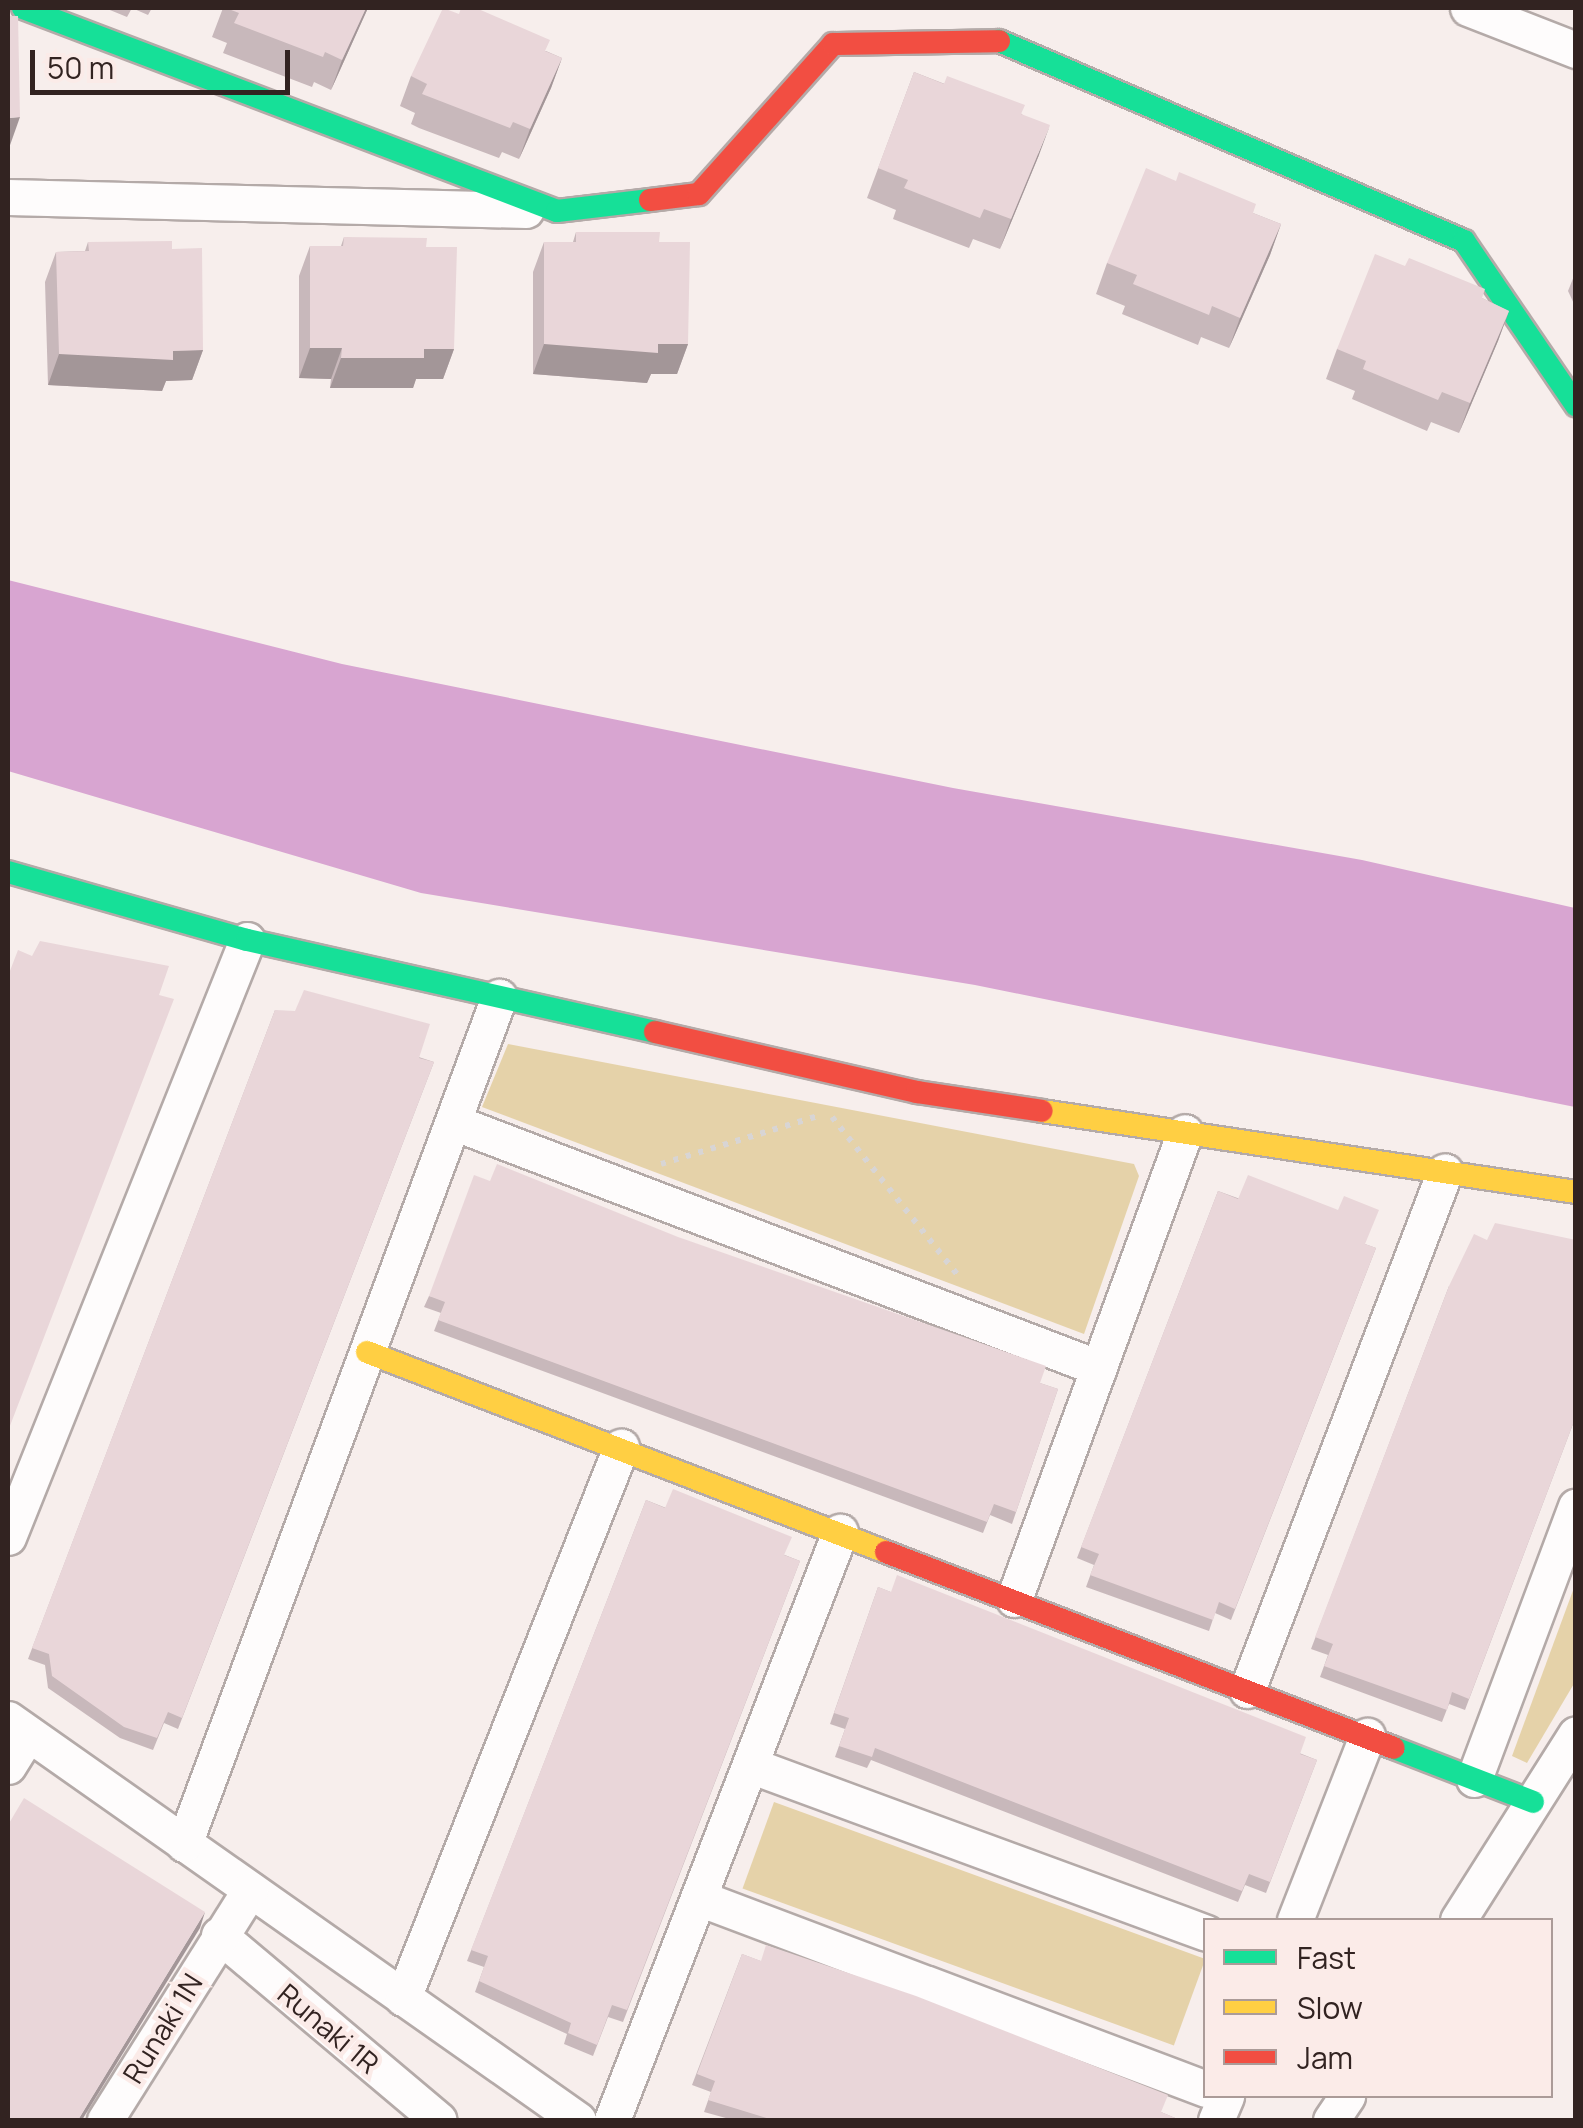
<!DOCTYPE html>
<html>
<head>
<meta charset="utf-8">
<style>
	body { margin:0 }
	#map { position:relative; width:1583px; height:2128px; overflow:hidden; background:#f7eeec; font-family:Manrope,sans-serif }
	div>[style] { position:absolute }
	.green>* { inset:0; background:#e5d2a9; transform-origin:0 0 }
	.water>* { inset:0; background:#d8a5d1 }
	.path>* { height:6px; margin-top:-3px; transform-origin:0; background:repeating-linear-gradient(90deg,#d8d5d4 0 5px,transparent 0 13px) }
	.roads { filter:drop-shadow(2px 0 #b4aaa8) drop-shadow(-2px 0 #b4aaa8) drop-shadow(0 2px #b4aaa8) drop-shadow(0 -2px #b4aaa8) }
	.street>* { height:35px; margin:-17.5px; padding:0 17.5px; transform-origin:17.5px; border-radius:17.5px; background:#fefcfc }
	.fast>* { height:22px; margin:-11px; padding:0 11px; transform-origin:11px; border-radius:11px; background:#16e098 }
	.slow>* { height:22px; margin:-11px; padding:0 11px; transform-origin:11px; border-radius:11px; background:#ffcf43 }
	.jam>* { height:22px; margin:-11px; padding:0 11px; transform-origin:11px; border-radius:11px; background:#f24e42 }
	.wall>* { inset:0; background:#c8b8bb }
	.shaded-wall>* { inset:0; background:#a39698 }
	.building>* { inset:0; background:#e9d6d9 }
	span { translate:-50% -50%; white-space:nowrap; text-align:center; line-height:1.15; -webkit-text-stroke:9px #fbebe8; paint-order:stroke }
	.street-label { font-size:28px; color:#322321 }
	.frame { position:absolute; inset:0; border:10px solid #322321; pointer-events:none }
	.legend { position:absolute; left:1203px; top:1918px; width:350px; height:180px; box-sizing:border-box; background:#fbebe8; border:2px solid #ab9b98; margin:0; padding:12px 18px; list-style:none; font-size:30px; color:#322321 }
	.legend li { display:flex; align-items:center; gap:20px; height:50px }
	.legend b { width:50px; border:2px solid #ab9b98 }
	.scale { position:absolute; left:30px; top:50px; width:260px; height:45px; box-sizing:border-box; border:5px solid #322321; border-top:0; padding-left:12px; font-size:30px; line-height:35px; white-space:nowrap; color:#322321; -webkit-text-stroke:8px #fbebe8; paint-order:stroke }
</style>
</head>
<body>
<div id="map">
	<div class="green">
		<i style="clip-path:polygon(508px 1044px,1134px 1164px,1139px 1176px,1084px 1334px,482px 1107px)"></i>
		<i style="clip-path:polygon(1575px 1585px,1575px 1682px,1527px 1763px,1512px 1756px)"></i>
		<i style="left:774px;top:1802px;width:459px;height:92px;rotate:20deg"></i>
	</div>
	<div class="water">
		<i style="clip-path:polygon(8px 580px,342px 664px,953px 788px,1362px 860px,1575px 908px,1575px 1107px,975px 985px,421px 893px,8px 771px)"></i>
	</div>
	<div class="path">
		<i style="left:832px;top:1117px;width:207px;rotate:51.5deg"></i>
		<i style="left:661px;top:1164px;width:167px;rotate:-17deg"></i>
	</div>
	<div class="roads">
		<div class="street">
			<i style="left:1468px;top:8px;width:116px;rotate:21.3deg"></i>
			<i style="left:8px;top:197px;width:518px;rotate:1.44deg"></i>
			<i style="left:453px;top:1122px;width:691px;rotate:20.85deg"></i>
			<i style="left:8px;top:1537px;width:643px;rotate:-68.18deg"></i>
			<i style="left:1014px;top:1599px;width:497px;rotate:-69.9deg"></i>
			<i style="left:1247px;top:1690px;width:555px;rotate:-69.12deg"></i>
			<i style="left:8px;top:1719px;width:697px;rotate:35.13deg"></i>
			<i style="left:750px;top:1765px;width:486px;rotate:20.2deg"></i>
			<i style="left:8px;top:1766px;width:38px;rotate:-58deg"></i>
			<i style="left:1474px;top:1779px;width:291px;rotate:-69.5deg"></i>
			<i style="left:184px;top:1844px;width:904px;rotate:-69.6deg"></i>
			<i style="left:699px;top:1898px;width:542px;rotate:20.64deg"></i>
			<i style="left:1295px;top:1920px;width:198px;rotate:-68.6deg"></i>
			<i style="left:1458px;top:1920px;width:220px;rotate:-57.6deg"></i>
			<i style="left:219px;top:1935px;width:287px;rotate:40.1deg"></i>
			<i style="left:403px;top:1998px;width:593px;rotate:-68.41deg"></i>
			<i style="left:105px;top:2120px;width:272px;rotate:-57.8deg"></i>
			<i style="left:612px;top:2120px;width:631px;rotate:-68.81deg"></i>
			<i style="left:1216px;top:2120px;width:26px;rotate:-67deg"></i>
			<i style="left:1331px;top:2120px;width:29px;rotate:-56deg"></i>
		</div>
		<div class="fast">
			<i style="left:23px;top:8px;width:571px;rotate:20.81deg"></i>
			<i style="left:557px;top:211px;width:94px;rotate:-6.7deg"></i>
			<i style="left:999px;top:41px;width:506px;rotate:23.27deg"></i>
			<i style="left:1464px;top:241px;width:199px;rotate:55.7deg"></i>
			<i style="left:8px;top:872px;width:248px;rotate:15.9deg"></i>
			<i style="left:247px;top:940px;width:418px;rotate:12.7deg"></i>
			<i style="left:1394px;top:1748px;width:149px;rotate:21.2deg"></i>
		</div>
		<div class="slow">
			<i style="left:1042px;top:1111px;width:540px;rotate:8.63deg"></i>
			<i style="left:367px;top:1352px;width:556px;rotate:21.07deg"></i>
		</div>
		<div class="jam">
			<i style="left:650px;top:200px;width:49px;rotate:-7deg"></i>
			<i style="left:699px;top:194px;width:201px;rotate:-48.2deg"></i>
			<i style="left:833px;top:44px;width:166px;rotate:-1deg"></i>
			<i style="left:655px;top:1032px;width:269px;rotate:12.9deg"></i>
			<i style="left:917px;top:1092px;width:126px;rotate:8.6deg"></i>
			<i style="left:886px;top:1552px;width:544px;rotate:21.1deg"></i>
		</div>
	</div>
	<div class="wall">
		<i style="clip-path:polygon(105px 8px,152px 8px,148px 15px,132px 8px,127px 17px)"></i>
		<i style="clip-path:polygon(223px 8px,368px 8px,331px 90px,314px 82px,312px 87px,223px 53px,227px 43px,212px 37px)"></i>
		<i style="clip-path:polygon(546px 51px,562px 58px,551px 88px,519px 159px,502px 152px,499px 158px,419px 128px,411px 124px,415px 113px,400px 106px,411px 76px)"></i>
		<i style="clip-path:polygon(914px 72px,1022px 114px,1039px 155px,1000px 249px,973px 239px,969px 248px,893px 219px,896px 210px,867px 198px)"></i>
		<i style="clip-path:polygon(1253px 213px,1281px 224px,1270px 255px,1229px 348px,1201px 337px,1198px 345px,1122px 314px,1125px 306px,1096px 294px,1107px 263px)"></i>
		<i style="clip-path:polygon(576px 232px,659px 242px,688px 344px,677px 374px,651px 374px,647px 383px,533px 374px,533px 272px,544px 242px,573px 242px)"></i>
		<i style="clip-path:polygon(344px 237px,426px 247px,454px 349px,443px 379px,416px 379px,413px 388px,330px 388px,331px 379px,299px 378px,299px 276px,310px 246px,341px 246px)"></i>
		<i style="clip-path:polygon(88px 242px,172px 249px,203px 350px,192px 380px,166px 381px,162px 391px,48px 385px,45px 282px,56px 252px,85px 251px)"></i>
		<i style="clip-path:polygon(1576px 271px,1576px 308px,1568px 291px)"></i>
		<i style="clip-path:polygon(1482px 298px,1509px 311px,1498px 341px,1459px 433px,1431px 422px,1427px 431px,1352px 399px,1355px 391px,1326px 379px,1337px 349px)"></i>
		<i style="clip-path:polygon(275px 1010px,434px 1062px,178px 1729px,164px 1723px,153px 1750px,120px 1738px,48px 1688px,45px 1665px,28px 1659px)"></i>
		<i style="clip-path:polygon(1218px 1191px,1376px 1248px,1231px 1620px,1215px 1613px,1209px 1631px,1086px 1587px,1094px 1565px,1077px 1558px)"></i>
		<i style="clip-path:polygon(1449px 1286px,1576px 1416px,1465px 1710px,1449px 1704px,1442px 1722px,1320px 1677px,1328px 1655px,1311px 1649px)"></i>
		<i style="clip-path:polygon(429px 1296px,1040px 1383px,1058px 1389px,1012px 1524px,990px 1515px,983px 1533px,434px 1331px,441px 1313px,424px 1307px)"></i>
		<i style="clip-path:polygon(646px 1500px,800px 1561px,623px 2022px,608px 2017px,593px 2056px,564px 2044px,567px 2034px,475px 1992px,484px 1967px,467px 1961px)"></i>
		<i style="clip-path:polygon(878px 1587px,1317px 1760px,1266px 1893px,1245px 1885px,1238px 1902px,871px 1760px,867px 1768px,835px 1757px,845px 1729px,830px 1724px)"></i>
		<i style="clip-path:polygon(742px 1954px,1161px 2112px,1180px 2120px,733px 2120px,704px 2112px,711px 2092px,692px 2085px)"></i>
	</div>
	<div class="shaded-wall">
		<i style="clip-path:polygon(366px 8px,368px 8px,363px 19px,331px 90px,342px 60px)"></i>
		<i style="clip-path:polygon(562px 58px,551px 88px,519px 159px,530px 129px)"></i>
		<i style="clip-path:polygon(20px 117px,9px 148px,8px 148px,8px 118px)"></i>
		<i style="clip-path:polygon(1050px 125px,1039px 155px,1000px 249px,1011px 219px)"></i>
		<i style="clip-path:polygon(1281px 224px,1270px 255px,1229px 348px,1240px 318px)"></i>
		<i style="clip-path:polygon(1509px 311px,1498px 341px,1459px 433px,1470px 403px)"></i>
		<i style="clip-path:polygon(544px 344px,688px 344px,677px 374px,651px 374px,647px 383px,533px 374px)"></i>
		<i style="clip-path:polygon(310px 348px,342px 348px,331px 379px,299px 378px)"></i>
		<i style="clip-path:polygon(424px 349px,454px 349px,443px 379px,416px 379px,413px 388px,330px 388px,341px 358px)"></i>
		<i style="clip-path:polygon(203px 350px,192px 380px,166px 381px,162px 391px,48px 385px,59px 354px)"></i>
		<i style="clip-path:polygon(205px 1912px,200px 1928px,82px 2120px,78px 2120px)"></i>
	</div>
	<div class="building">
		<i style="clip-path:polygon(226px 8px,366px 8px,342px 60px,325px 52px,323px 57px,234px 23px,239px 13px)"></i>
		<i style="clip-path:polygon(443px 8px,459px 14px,461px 8px,476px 8px,550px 40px,545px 51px,562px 58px,530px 129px,513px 122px,510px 128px,422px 94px,427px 84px,411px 76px)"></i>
		<i style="clip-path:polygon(8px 16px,18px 16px,20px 117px,8px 118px)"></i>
		<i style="clip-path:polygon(914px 72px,944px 84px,947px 76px,1025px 105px,1021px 114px,1050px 125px,1011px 219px,984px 209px,980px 218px,904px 188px,908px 180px,878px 168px)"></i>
		<i style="clip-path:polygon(1146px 168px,1176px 181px,1179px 172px,1256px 204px,1253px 213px,1281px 224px,1240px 318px,1212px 306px,1209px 315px,1133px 284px,1137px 275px,1107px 263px)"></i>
		<i style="clip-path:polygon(576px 232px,660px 232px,659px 242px,690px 242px,688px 344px,658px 344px,658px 353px,544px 344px,544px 242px,576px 242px)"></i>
		<i style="clip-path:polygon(344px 237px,427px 238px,426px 247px,457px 247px,454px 349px,424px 349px,424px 358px,341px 358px,342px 348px,310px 348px,310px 246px,343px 246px)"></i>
		<i style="clip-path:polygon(172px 241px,172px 249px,202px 248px,203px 350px,173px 351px,173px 360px,59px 354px,56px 252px,89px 251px,88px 242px)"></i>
		<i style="clip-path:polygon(1375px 254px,1405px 266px,1409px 258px,1485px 289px,1482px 298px,1509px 311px,1470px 403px,1442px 392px,1438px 400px,1363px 369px,1366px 361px,1337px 349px)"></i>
		<i style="clip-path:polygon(40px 941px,169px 966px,159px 995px,174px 999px,8px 1431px,8px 976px,18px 950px,32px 956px)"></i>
		<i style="clip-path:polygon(304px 990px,430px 1024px,419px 1058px,434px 1062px,182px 1718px,168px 1712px,157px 1738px,124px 1727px,52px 1676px,49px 1654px,32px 1648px,275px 1010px,295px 1011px)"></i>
		<i style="clip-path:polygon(497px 1164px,678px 1237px,1046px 1366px,1040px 1383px,1058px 1389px,1016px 1512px,994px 1504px,987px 1522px,438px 1320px,445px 1302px,429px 1296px,474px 1175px,490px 1181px)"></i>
		<i style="clip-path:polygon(1248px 1175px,1338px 1210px,1344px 1196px,1379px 1210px,1365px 1244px,1376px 1248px,1235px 1609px,1219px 1602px,1213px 1620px,1090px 1575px,1099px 1554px,1081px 1547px,1218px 1191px,1238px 1199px)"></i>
		<i style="clip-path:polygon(1495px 1223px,1576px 1240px,1576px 1416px,1469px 1699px,1452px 1692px,1447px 1710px,1324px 1666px,1333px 1644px,1315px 1637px,1449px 1286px,1474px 1234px,1487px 1240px)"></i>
		<i style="clip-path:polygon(673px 1489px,792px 1537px,784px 1555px,800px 1561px,627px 2010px,612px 2005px,597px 2045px,568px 2033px,571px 2023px,479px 1981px,488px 1956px,471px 1950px,646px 1500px,665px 1508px)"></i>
		<i style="clip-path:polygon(897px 1575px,1306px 1737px,1300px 1754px,1317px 1760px,1270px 1882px,1249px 1874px,1242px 1891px,875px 1748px,872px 1757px,839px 1746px,849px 1718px,834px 1713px,878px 1587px,891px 1592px)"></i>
		<i style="clip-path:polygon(24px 1798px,205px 1912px,78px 2120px,8px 2120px,8px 1825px)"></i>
		<i style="clip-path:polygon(766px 1945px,916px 1996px,1168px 2095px,1161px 2112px,1180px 2120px,773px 2120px,708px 2100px,715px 2081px,697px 2074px,742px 1954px,761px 1961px)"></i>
	</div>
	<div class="street-label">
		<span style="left:162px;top:2028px;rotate:-58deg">Runaki 1N</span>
		<span style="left:329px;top:2028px;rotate:40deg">Runaki 1R</span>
	</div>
	<div class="frame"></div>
	<ul class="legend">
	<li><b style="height:12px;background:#16e098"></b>Fast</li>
	<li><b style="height:12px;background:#ffcf43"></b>Slow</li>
	<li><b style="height:12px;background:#f24e42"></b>Jam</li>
	</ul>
	<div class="scale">50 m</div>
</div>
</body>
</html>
